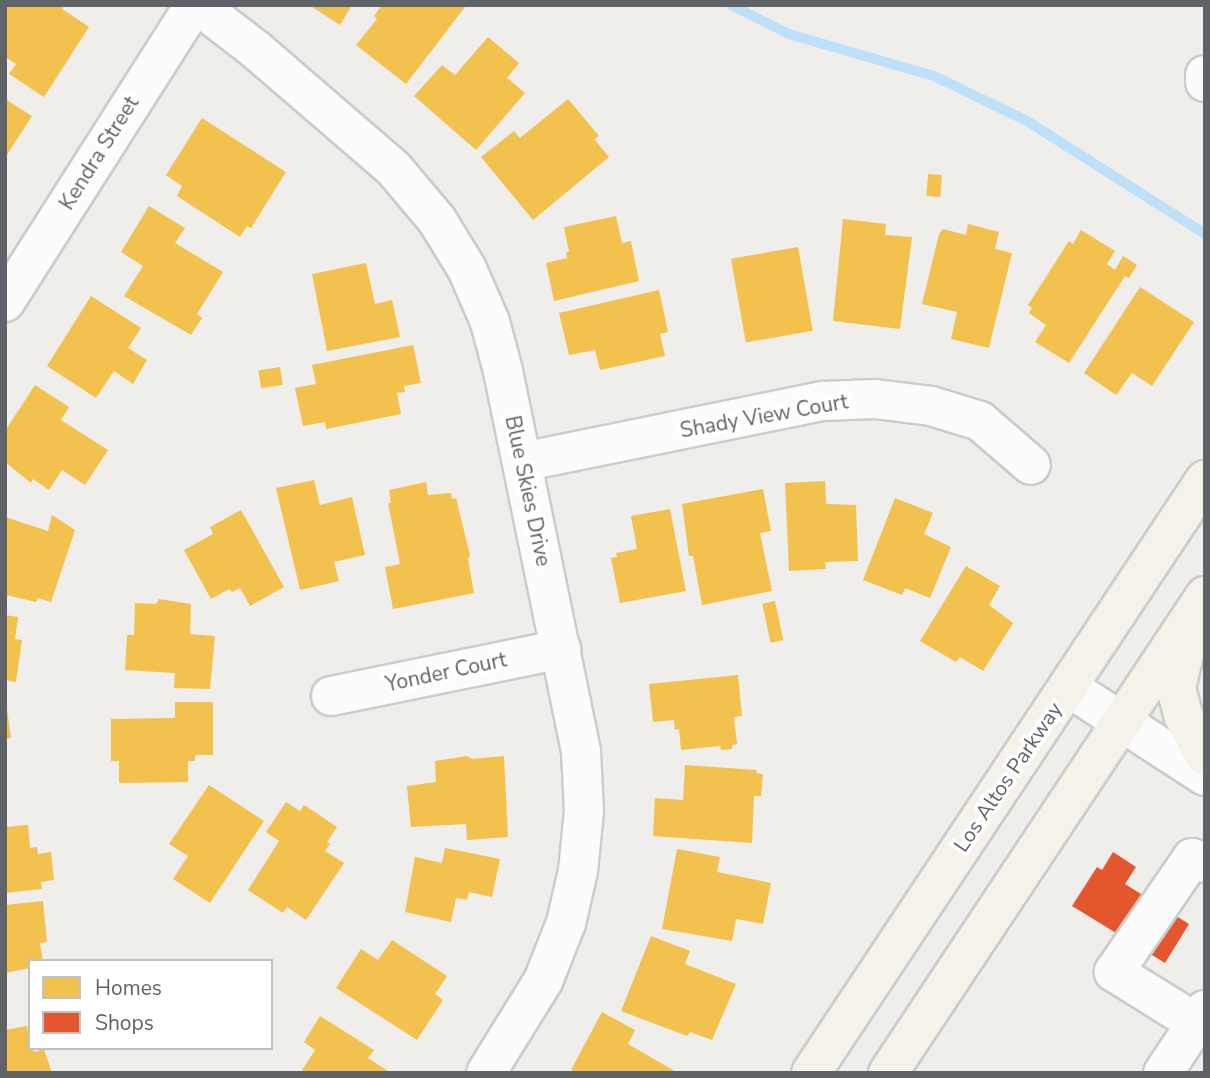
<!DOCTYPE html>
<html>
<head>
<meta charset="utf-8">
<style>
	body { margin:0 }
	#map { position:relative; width:1210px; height:1078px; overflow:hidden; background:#efeeea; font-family:"Nunito Sans",sans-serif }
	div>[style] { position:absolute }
	.homes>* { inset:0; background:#f2c14e; transform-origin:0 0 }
	.shops>* { inset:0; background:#e4572e }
	.stream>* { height:10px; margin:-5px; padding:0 5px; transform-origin:5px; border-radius:5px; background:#bfe0f9 }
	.roads { filter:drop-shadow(2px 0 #cbcccc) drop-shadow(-2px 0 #cbcccc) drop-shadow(0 2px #cbcccc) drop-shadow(0 -2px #cbcccc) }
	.minor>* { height:38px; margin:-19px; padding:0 19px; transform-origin:19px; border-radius:19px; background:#fdfcfc }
	.major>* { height:38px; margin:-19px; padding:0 19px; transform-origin:19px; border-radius:19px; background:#f4f2e9 }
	span { translate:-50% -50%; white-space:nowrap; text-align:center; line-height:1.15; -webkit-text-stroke:7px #fff; paint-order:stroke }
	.street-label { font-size:21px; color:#5f6368 }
	.frame { position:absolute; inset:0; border:7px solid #5f6368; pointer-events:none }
	.legend { position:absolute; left:28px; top:959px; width:245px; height:91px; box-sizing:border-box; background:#fff; border:2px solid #bfc1c3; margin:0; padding:9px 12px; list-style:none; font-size:21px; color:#5f6368 }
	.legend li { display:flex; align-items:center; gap:14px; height:35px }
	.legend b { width:35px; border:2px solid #bfc1c3 }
</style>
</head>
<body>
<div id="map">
	<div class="homes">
		<i style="clip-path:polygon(5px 5px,65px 5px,62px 9px,89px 27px,44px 97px,9px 74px,16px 64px,5px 57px)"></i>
		<i style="clip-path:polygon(309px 5px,352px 5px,340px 25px)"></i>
		<i style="clip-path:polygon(382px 5px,462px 5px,465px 7px,406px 84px,356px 45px,377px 19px,374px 16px)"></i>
		<i style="clip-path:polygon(488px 37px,519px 63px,507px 78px,525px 93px,476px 150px,414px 96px,442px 65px,455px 75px)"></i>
		<i style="clip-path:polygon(5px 99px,32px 116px,5px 158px)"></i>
		<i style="clip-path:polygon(568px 99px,599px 136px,594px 139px,609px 157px,533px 220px,481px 157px,514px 131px,520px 138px)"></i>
		<i style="clip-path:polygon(202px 118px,286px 172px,251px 228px,247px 226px,240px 237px,177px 196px,182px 186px,166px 175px)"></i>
		<i style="left:928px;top:174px;width:14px;height:22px;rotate:4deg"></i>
		<i style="clip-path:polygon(149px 206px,185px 228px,175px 243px,223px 272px,197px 314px,202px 318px,191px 335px,124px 296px,143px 266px,121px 252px)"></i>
		<i style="clip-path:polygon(616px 216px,622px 243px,631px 241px,639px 281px,554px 301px,546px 263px,567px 258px,566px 252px,569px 252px,564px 227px)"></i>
		<i style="clip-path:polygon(843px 219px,886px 224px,885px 235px,912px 237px,900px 329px,833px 321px)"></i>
		<i style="clip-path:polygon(968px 224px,999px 232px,995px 249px,1012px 253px,989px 348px,951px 339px,957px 312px,922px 304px,939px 234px,943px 229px,966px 235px)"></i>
		<i style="clip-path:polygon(1081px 230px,1115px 251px,1107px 264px,1115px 270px,1123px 256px,1137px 265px,1129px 278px,1125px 276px,1069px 363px,1035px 342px,1046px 325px,1029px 313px,1032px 308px,1028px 305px,1069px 241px,1073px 244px)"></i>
		<i style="left:798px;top:247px;width:85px;height:68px;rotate:80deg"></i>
		<i style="clip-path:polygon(366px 263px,375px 304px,392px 300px,400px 337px,327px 351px,312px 274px)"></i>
		<i style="clip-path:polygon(1140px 287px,1194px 322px,1152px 386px,1132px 373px,1116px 395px,1084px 373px)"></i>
		<i style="clip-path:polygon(659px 290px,668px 332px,660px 334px,665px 356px,600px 370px,595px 350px,569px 355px,559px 313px)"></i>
		<i style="clip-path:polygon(91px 296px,141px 328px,128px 348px,147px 360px,133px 384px,114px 371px,96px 398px,47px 366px)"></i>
		<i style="clip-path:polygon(413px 345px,421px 383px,404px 386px,405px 392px,397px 393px,401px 414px,326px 429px,325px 422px,303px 426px,295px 388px,316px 384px,312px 365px)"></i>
		<i style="left:280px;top:367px;width:18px;height:22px;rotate:81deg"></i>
		<i style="clip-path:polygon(35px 385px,69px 407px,61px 420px,108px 450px,85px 485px,62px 470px,49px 490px,33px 479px,31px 483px,5px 462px,5px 431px)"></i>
		<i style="clip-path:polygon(314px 480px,320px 505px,352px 497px,365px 555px,334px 562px,339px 581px,300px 590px,276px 488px)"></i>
		<i style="clip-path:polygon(825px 481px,826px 504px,856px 505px,858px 561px,825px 562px,826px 569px,789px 571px,785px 483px)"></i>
		<i style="clip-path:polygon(426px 482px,428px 495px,451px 493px,452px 499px,456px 498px,470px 555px,468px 559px,474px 593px,393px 609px,385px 567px,400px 564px,388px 503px,391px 503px,389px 490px)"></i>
		<i style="clip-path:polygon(763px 489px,771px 531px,760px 533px,772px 591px,702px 605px,693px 556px,689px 556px,682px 504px)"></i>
		<i style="clip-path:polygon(895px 498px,933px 513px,924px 534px,951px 547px,930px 598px,905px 588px,902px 595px,863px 580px)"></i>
		<i style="clip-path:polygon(670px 509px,686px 591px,620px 603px,611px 558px,617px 557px,616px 553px,637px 549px,631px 516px)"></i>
		<i style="clip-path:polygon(241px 510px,284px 587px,250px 606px,240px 588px,232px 592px,229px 589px,211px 599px,184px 550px,213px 534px,210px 527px)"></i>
		<i style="clip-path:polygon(52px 515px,75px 530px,51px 602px,38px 598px,36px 602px,6px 595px,5px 517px,48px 531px)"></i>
		<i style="clip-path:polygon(966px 566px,1000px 586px,989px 605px,1013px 623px,983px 671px,960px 657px,956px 662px,920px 641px)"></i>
		<i style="clip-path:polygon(159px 599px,191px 604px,190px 634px,215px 636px,210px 689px,174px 688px,175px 673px,125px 670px,127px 635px,134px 635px,135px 603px,156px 604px)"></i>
		<i style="left:775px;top:601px;width:40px;height:13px;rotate:78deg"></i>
		<i style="clip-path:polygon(5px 615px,18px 617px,15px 639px,22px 640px,16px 682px,5px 680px)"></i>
		<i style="clip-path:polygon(738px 675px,742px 716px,734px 717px,737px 744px,732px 745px,732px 749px,721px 750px,720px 746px,681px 750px,679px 729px,675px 730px,674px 720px,653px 722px,649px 684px)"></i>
		<i style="clip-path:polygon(5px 695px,11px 738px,5px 739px)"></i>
		<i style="clip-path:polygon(175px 702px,213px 702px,213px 755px,195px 755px,195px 761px,188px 761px,188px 782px,119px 783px,119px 761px,111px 761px,111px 719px,175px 718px)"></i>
		<i style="clip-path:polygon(467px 756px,472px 759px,504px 756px,508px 837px,467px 840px,466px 824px,411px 827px,407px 786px,436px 782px,435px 761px)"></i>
		<i style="clip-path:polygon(685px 765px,757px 770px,756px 773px,763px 774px,761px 796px,754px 796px,752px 843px,653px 836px,655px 798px,683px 800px)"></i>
		<i style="clip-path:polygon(209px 785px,264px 821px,210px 903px,173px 879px,188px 856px,169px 844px)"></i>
		<i style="clip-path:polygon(286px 802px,300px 811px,304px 805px,337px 827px,327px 842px,330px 844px,325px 851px,344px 863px,306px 920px,287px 907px,283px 913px,248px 890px,279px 841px,266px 832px)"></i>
		<i style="clip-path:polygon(28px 825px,30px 848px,37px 847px,38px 854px,51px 852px,54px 880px,41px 882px,42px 889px,5px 893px,5px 827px)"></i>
		<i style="clip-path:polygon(445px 848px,500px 859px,492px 897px,469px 892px,467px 900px,456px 898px,451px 922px,405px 912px,415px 857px,442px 863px)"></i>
		<i style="clip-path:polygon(677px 849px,720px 857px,717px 872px,771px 883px,763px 924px,736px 919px,732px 941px,662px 929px)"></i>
		<i style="clip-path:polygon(43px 901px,47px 942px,40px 943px,43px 961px,30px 961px,30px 968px,5px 973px,5px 905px)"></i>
		<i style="clip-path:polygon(651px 936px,690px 951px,685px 964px,736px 984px,712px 1040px,690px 1032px,687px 1036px,621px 1011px)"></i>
		<i style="clip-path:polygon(392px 940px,447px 976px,435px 994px,443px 1000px,417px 1040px,336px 988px,361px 949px,378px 960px)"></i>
		<i style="clip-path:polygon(602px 1012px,635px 1030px,628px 1044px,678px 1073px,577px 1073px,571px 1070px)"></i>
		<i style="clip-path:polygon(320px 1016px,374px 1050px,368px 1058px,391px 1073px,307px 1073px,302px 1070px,315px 1050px,304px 1042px)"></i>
		<i style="clip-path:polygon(27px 1026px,30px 1048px,35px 1052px,44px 1049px,52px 1073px,5px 1073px,5px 1030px)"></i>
	</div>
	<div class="shops">
		<i style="clip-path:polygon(1113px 852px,1136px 867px,1125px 884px,1189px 924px,1165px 963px,1072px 906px,1097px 867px,1102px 870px)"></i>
	</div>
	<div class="stream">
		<i style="left:731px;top:5px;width:65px;rotate:26.6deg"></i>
		<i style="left:789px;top:34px;width:151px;rotate:16.2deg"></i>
		<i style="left:934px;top:76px;width:103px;rotate:25.8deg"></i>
		<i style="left:1027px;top:121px;width:211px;rotate:32.4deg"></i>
	</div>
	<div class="roads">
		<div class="minor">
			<i style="left:198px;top:5px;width:72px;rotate:37.7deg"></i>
			<i style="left:255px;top:49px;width:184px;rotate:40.8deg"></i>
			<i style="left:394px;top:169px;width:67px;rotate:49.9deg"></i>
			<i style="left:437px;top:220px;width:57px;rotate:58.5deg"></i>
			<i style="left:467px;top:269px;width:58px;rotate:66.5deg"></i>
			<i style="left:490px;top:322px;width:51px;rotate:75.1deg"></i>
			<i style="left:503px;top:371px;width:389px;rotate:78.4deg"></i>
			<i style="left:581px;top:752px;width:59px;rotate:87.1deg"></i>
			<i style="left:584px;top:811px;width:60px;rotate:95.7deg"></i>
			<i style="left:578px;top:871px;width:53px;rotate:103deg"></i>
			<i style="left:566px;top:923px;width:62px;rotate:111.6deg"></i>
			<i style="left:543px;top:981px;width:108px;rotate:121.8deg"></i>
			<i style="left:1205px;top:75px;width:7px;rotate:90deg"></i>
			<i style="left:5px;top:302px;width:352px;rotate:-57.5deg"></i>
			<i style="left:522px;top:462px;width:307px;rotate:-11.5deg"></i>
			<i style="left:823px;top:401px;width:52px;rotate:-2.2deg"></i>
			<i style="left:875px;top:399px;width:56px;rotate:7.1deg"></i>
			<i style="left:931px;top:406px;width:51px;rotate:17deg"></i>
			<i style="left:980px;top:421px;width:67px;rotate:40.8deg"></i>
			<i style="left:1068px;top:687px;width:163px;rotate:33deg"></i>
			<i style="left:331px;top:696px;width:235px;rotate:-11.5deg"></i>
			<i style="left:1196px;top:1023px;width:97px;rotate:-148.1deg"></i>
			<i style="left:1114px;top:972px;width:138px;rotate:-55.6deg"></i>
			<i style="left:1192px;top:858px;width:14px;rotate:21deg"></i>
			<i style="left:1163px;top:1073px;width:76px;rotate:-56.3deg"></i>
		</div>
		<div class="major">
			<i style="left:1188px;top:637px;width:52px;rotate:103.2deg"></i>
			<i style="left:1176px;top:688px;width:28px;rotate:75deg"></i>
			<i style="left:1183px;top:715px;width:47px;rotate:61.8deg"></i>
			<i style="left:811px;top:1073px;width:712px;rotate:-56.4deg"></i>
			<i style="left:888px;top:1073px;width:573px;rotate:-56.39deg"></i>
		</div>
	</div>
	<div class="street-label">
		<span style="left:99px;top:153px;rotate:-58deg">Kendra Street</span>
		<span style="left:764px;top:416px;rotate:-10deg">Shady View Court</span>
		<span style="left:528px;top:491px;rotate:78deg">Blue Skies Drive</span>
		<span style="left:446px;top:672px;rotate:-12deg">Yonder Court</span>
		<span style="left:1008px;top:777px;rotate:-56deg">Los Altos Parkway</span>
	</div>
	<div class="frame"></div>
	<ul class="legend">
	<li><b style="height:19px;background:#f2c14e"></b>Homes</li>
	<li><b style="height:19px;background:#e4572e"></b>Shops</li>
	</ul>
</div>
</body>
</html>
